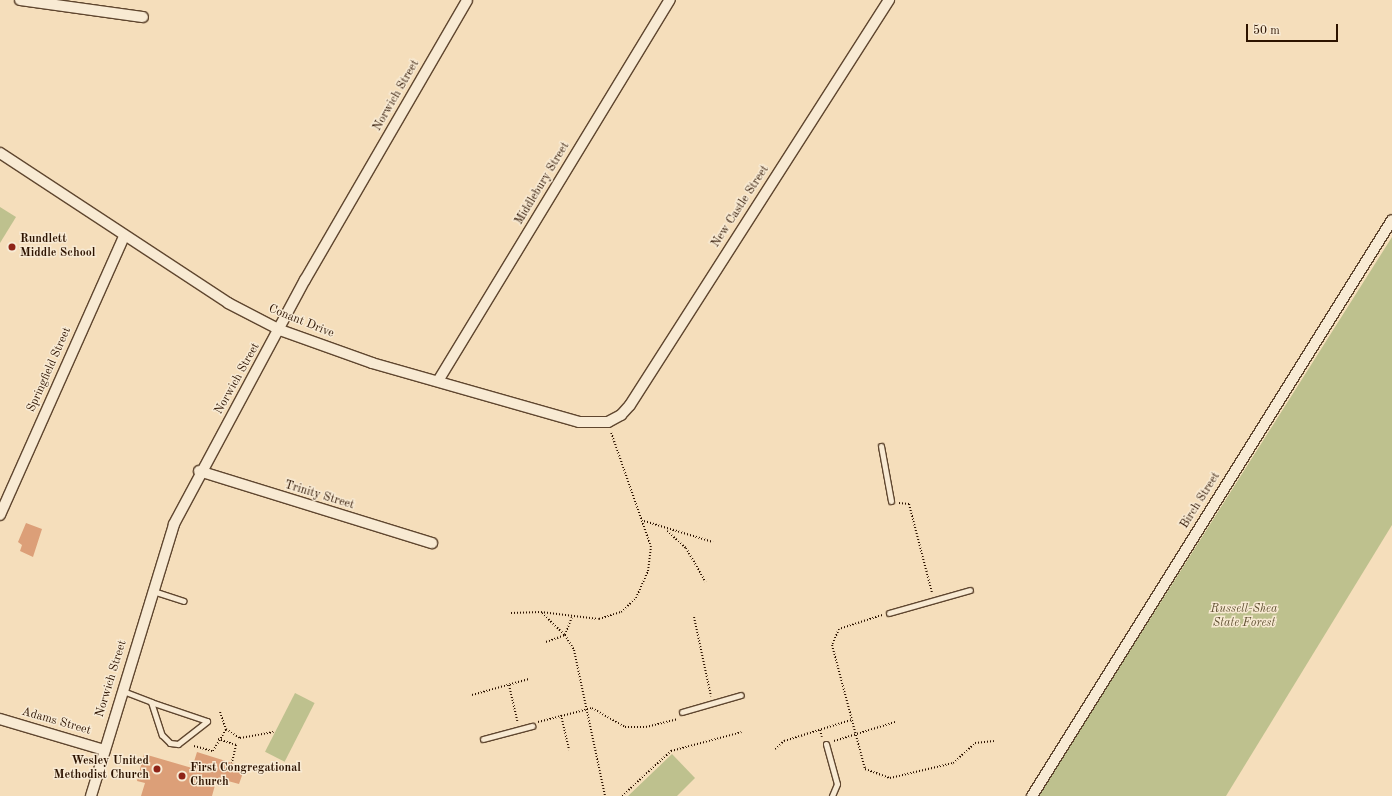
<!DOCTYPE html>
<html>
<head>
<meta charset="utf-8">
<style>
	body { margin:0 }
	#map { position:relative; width:1392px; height:796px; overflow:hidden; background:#f5debb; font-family:"Old Standard TT",serif }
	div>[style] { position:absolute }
	.green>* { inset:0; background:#bec18e; transform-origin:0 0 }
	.building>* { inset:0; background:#dc9f78 }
	.path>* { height:2px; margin-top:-1px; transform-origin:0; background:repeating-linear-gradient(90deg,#2d1300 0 1px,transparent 0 3px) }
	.roads { filter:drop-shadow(1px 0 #5f462f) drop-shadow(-1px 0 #5f462f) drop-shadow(0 1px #5f462f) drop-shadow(0 -1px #5f462f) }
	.lane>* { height:5px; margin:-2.5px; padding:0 2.5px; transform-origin:2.5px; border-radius:2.5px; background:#f8ead3 }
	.street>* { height:10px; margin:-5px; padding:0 5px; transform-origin:5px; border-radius:5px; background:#f8ead3 }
	.dots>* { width:11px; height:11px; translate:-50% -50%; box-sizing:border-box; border:2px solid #f8ead3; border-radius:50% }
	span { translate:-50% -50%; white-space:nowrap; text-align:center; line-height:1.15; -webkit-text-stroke:3px #f8ead3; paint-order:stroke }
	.street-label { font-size:12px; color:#2d1300 }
	.poi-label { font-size:12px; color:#2d1300; font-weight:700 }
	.left { translate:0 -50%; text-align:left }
	.right { translate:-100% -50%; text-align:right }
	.park-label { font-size:12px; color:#605032; font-style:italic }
	.scale { position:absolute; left:1246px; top:24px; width:92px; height:18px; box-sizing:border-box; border:2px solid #2d1300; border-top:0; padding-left:5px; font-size:12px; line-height:14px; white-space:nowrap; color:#2d1300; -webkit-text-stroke:3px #f8ead3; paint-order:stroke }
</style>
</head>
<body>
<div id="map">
	<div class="green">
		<i style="clip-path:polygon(0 207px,16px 217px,0 243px)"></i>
		<i style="clip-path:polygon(1392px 237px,1392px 525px,1226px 796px,1038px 796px)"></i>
		<i style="left:295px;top:693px;width:22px;height:66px;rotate:27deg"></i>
		<i style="clip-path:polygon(672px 754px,695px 778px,677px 796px,628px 796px)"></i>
	</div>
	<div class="building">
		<i style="clip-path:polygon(26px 523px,42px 529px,33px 557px,20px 551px,22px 545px,18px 542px)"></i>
		<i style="clip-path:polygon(197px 752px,245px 767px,239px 784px,217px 778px,212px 796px,141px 796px,145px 783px,137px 781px,144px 754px,192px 768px)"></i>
	</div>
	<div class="path">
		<i style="left:899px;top:503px;width:10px;rotate:6deg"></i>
		<i style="left:909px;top:504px;width:92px;rotate:75.5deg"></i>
		<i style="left:644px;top:521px;width:72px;rotate:16.9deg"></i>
		<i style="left:667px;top:531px;width:25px;rotate:42deg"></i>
		<i style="left:686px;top:548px;width:39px;rotate:60deg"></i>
		<i style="left:511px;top:613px;width:30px;rotate:-2deg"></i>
		<i style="left:541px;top:612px;width:58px;rotate:6.9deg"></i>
		<i style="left:599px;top:619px;width:23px;rotate:-18deg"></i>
		<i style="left:621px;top:612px;width:21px;rotate:-43deg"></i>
		<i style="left:636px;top:598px;width:30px;rotate:-66deg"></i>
		<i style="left:648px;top:571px;width:24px;rotate:-83deg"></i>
		<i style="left:651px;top:547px;width:122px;rotate:-109.2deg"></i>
		<i style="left:542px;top:613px;width:32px;rotate:44deg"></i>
		<i style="left:565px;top:635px;width:17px;rotate:59deg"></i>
		<i style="left:574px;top:650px;width:149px;rotate:78deg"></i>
		<i style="left:882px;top:615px;width:45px;rotate:162deg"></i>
		<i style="left:839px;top:629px;width:17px;rotate:114deg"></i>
		<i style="left:832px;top:645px;width:128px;rotate:75.1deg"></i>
		<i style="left:865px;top:769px;width:27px;rotate:20deg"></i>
		<i style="left:890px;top:778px;width:65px;rotate:-13.4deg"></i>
		<i style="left:953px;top:763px;width:30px;rotate:-42deg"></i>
		<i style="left:975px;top:743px;width:19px;rotate:-6deg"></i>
		<i style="left:694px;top:617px;width:81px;rotate:77.9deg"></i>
		<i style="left:546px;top:642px;width:20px;rotate:-20deg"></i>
		<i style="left:565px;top:635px;width:19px;rotate:-69deg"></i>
		<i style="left:509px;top:685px;width:37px;rotate:77deg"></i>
		<i style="left:472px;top:695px;width:59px;rotate:-15.7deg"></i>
		<i style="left:220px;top:712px;width:18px;rotate:71deg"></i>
		<i style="left:226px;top:729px;width:17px;rotate:33deg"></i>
		<i style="left:240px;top:738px;width:34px;rotate:-10deg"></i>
		<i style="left:561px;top:715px;width:36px;rotate:77deg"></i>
		<i style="left:538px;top:722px;width:56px;rotate:-14.5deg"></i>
		<i style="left:592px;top:708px;width:38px;rotate:30deg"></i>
		<i style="left:625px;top:727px;width:21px"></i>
		<i style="left:646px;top:727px;width:32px;rotate:-14deg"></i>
		<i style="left:820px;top:730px;width:7px;rotate:74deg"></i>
		<i style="left:218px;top:739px;width:19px;rotate:18deg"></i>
		<i style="left:236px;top:745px;width:18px;rotate:103deg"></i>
		<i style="left:834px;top:741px;width:64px;rotate:-17.3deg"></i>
		<i style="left:194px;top:746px;width:20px;rotate:15deg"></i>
		<i style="left:213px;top:751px;width:26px;rotate:-59deg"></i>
		<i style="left:775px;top:749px;width:12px;rotate:-42deg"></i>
		<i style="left:784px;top:741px;width:70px;rotate:-17.4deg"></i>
		<i style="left:622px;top:796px;width:67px;rotate:-42.6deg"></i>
		<i style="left:671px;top:751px;width:73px;rotate:-15deg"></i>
	</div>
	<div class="roads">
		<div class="lane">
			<i style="left:881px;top:446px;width:56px;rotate:79.7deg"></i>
			<i style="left:153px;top:591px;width:32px;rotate:18deg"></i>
			<i style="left:889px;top:613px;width:84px;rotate:-15.9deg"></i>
			<i style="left:123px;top:691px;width:30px;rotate:21deg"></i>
			<i style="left:151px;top:702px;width:35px;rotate:72deg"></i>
			<i style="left:162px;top:735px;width:11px;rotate:45deg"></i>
			<i style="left:170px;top:743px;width:8px;rotate:7deg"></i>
			<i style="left:178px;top:744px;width:37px;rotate:-38deg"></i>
			<i style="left:207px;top:721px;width:59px;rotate:-161.3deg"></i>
			<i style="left:682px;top:712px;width:61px;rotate:-16.1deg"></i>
			<i style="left:483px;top:739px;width:51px;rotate:-14.9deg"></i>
			<i style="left:826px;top:744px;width:41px;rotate:74.6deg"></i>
			<i style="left:837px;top:784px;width:13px;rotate:113deg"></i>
		</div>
		<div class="street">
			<i style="left:20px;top:0;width:124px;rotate:7.9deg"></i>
			<i style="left:0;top:153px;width:273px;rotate:33.3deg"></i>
			<i style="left:228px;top:303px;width:59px;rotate:27.4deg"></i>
			<i style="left:280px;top:330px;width:98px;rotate:19.7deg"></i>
			<i style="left:372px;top:363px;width:215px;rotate:15.9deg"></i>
			<i style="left:579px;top:422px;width:29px"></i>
			<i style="left:608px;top:422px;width:15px;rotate:-28deg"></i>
			<i style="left:621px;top:415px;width:13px;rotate:-48deg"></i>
			<i style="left:630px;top:405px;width:481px;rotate:-57.4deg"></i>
			<i style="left:438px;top:381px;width:446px;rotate:-58.7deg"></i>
			<i style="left:199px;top:471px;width:244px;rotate:17.2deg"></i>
			<i style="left:0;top:515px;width:304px;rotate:-66deg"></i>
			<i style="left:0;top:719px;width:109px;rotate:16.6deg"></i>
			<i style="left:91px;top:796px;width:284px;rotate:-73deg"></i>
			<i style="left:174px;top:524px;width:277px;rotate:-61.8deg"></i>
			<i style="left:305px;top:280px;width:323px;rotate:-59.9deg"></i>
			<i style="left:1032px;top:796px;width:679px;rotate:-57.99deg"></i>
		</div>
	</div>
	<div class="dots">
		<i style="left:12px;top:247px;background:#8f2418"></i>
		<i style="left:157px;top:769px;background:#8f2418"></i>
		<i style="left:182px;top:776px;background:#8f2418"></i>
	</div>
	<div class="street-label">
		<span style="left:397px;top:96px;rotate:-60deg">Norwich Street</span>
		<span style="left:543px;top:184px;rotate:-59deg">Middlebury Street</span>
		<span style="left:741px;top:207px;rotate:-57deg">New Castle Street</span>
		<span style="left:301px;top:322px;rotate:22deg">Conant Drive</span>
		<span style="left:50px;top:370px;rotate:-66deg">Springfield Street</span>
		<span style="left:238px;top:379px;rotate:-61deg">Norwich Street</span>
		<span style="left:319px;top:496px;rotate:17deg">Trinity Street</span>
		<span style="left:1201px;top:501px;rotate:-58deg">Birch Street</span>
		<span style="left:112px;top:679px;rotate:-73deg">Norwich Street</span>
		<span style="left:56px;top:722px;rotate:16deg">Adams Street</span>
	</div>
	<div class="poi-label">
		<span class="left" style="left:20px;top:247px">Rundlett<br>Middle School</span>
		<span class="right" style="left:149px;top:769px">Wesley United<br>Methodist Church</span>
		<span class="left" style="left:190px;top:776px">First Congregational<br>Church</span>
	</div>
	<div class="park-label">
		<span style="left:1244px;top:617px">Russell-Shea<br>State Forest</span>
	</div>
	<div class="scale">50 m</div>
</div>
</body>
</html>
